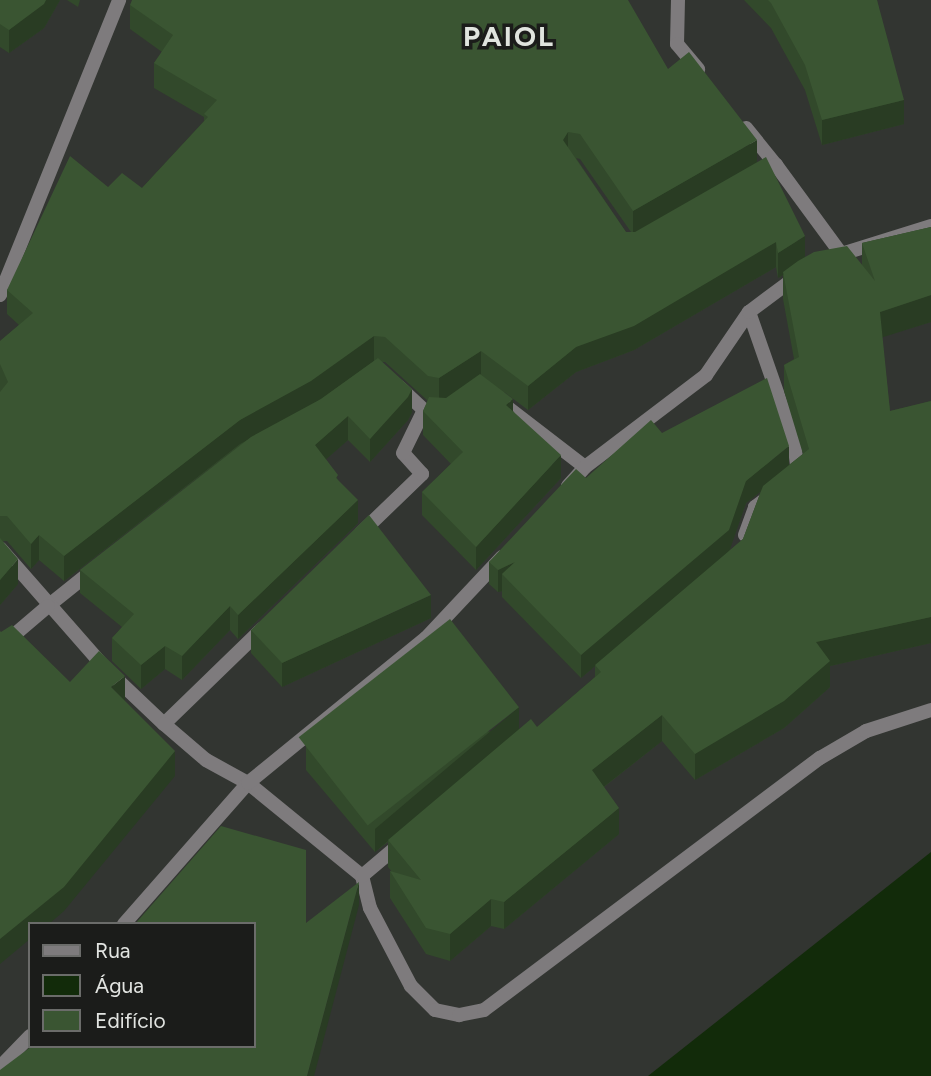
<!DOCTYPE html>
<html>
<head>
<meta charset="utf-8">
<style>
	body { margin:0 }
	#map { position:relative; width:931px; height:1076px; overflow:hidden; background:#323531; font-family:Figtree,sans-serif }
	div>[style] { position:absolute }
	.water>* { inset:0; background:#122b0a }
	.lane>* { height:14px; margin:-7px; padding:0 7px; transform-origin:7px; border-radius:7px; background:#7e7b7d }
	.street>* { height:14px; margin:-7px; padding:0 7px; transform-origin:7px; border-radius:7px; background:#7e7b7d }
	.wall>* { inset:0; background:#32492b }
	.shaded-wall>* { inset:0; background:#293c23 }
	.building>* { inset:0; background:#3a5532; transform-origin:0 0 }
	span { translate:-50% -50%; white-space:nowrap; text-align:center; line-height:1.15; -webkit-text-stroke:7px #1b1c1a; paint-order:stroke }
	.district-label { font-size:28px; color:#e0e4de; font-weight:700; letter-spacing:2px }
	.legend { position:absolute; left:28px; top:922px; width:228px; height:126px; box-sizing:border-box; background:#1b1c1a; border:2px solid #6b6c6a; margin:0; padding:9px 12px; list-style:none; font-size:21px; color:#e2e4e1 }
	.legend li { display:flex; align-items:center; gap:14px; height:35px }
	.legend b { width:35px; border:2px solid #6b6c6a }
</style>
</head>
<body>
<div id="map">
	<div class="water">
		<i style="clip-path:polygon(931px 852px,931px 1076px,648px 1076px)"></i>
	</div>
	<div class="lane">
		<i style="left:678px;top:0;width:44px;rotate:91.3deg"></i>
		<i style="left:677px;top:44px;width:33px;rotate:50deg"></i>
		<i style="left:746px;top:128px;width:48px;rotate:51deg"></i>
		<i style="left:756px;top:176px;width:23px;rotate:-29deg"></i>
		<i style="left:776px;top:165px;width:108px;rotate:53.7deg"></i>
		<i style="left:507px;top:407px;width:98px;rotate:37.6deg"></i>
		<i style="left:361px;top:533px;width:85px;rotate:-44deg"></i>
		<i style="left:422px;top:474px;width:28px;rotate:-132deg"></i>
		<i style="left:403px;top:453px;width:48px;rotate:-64deg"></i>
		<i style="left:424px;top:410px;width:34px;rotate:-137deg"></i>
		<i style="left:48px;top:606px;width:58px;rotate:-38.7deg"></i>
		<i style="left:164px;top:724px;width:138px;rotate:-44.1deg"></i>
	</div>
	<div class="street">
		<i style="left:832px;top:257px;width:104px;rotate:-17.4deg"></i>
		<i style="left:0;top:295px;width:318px;rotate:-68deg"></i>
		<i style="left:749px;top:312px;width:137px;rotate:70.8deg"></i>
		<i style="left:794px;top:441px;width:33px;rotate:83deg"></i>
		<i style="left:568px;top:486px;width:25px;rotate:-48deg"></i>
		<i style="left:585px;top:467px;width:152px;rotate:-37.2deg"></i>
		<i style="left:706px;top:375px;width:76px;rotate:-55.7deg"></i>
		<i style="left:749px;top:312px;width:59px;rotate:-36.7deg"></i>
		<i style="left:745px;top:535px;width:30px;rotate:-70deg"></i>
		<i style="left:755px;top:507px;width:20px;rotate:-37deg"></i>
		<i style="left:0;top:548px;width:161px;rotate:48.8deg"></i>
		<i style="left:106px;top:669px;width:80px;rotate:43.5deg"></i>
		<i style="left:164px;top:724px;width:55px;rotate:40.6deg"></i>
		<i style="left:206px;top:760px;width:48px;rotate:28.7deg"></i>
		<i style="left:248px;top:783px;width:147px;rotate:39.2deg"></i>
		<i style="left:362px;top:876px;width:33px;rotate:76deg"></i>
		<i style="left:370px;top:908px;width:88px;rotate:62.3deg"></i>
		<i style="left:411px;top:986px;width:34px;rotate:45deg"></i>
		<i style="left:435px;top:1010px;width:25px;rotate:12deg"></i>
		<i style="left:459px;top:1015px;width:25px;rotate:-11deg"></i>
		<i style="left:484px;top:1010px;width:420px;rotate:-36.9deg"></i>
		<i style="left:820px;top:758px;width:53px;rotate:-30.4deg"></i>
		<i style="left:866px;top:731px;width:68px;rotate:-17.9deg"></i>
		<i style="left:0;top:647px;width:63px;rotate:-40.5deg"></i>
		<i style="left:362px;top:876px;width:51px;rotate:-40.2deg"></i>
		<i style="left:124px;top:924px;width:188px;rotate:-48.7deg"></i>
		<i style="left:248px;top:783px;width:230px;rotate:-39.2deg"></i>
		<i style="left:426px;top:638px;width:111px;rotate:-46.8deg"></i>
		<i style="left:0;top:1067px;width:43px;rotate:-45.9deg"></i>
	</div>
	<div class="wall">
		<i style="clip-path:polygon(0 0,60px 0,44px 28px,9px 53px,0 47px)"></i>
		<i style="clip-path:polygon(67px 0,80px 0,78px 7px)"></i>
		<i style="clip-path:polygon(744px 0,877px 0,904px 124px,822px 145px,805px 90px,771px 28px)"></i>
		<i style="clip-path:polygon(evenodd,130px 5px,668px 69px,757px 162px,805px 257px,862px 266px,862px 243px,931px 227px,931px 322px,882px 337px,890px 411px,931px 401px,931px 643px,830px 666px,830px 687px,784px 728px,695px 780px,662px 741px,604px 787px,619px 834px,504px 929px,491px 926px,450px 961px,426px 954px,390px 898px,390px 871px,392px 872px,388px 867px,388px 842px,375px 852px,306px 770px,306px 746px,519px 729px,537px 727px,595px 677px,595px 666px,581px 678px,502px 597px,502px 591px,498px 592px,489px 584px,489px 562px,586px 478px,662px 433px,789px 465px,803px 454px,784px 391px,784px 365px,794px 359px,783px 299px,783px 275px,778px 278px,776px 267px,634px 350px,576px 372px,528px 410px,504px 392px,513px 411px,561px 478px,476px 570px,422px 515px,422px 492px,451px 464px,423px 435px,423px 411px,428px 401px,385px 362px,382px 362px,412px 412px,408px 420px,370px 462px,348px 440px,326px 459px,338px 480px,358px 523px,238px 639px,230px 630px,182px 680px,165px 669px,141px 689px,112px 661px,112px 638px,122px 627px,80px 593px,80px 570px,244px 442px,64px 581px,39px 560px,31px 569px,7px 541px,3px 541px,18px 584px,0 605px,0 341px,19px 325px,7px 314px,7px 290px,108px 187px,142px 188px,204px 121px,204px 117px,154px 88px,154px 63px,162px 52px,130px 29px,130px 5px,576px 158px,580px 159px,631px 232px,626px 232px,576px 158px,130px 5px,761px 491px,743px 539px,729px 551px,746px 503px,761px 491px)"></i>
		<i style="clip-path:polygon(431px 618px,282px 687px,251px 653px,251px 630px)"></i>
	</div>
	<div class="shaded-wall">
		<i style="clip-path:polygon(46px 0,60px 0,44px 28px,9px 53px,9px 30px)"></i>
		<i style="clip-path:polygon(904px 100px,904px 124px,822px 145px,822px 120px)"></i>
		<i style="clip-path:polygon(568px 132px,568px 157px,563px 140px)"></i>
		<i style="clip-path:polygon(757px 140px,757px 165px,633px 235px,633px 211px)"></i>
		<i style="clip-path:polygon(805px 236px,805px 261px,778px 278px,778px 253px)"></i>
		<i style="clip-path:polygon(776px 242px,776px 267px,634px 350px,576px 372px,528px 410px,528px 386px,576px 347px)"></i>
		<i style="clip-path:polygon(931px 295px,931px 322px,880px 338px,880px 312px)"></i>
		<i style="clip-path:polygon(374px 336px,374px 361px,311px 406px,240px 444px,64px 581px,64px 556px,240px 420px)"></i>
		<i style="clip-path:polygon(481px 351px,481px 376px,439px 403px,439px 378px)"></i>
		<i style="clip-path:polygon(412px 389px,412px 412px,408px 420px,370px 462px,370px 439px)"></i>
		<i style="clip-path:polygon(513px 399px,513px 423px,506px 405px)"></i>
		<i style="clip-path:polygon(348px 416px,348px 440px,315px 469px,315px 445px)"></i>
		<i style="clip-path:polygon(789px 446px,789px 469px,746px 503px,729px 552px,581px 678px,581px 655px,746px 481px)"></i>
		<i style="clip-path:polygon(561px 455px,561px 478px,476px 570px,476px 547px)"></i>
		<i style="clip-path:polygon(358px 500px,358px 523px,238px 639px,238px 615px)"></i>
		<i style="clip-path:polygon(39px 535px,39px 560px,31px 569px,31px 544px)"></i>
		<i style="clip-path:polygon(18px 559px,18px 584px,0 605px,0 580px)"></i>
		<i style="clip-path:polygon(515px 562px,502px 574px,502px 591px,498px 592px,498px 570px)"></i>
		<i style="clip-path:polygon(431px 595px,431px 618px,282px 687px,282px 663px)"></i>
		<i style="clip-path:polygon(230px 606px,230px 630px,182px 680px,182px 656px)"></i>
		<i style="clip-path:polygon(931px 617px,931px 643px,830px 666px,830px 687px,784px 728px,695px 780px,695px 754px,816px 642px)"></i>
		<i style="clip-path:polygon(165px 646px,165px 669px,141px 689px,141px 665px)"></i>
		<i style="clip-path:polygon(125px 676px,125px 701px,111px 687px)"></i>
		<i style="clip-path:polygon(519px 707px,519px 730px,375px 852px,375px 829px)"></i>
		<i style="clip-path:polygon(662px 715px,662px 741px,592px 796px,592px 770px)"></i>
		<i style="clip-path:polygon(175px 751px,175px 776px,64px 911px,49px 924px,30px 924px,30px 939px,0 964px,0 939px)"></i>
		<i style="clip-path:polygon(619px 808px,619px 834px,504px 929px,504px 902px)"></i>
		<i style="clip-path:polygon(359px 882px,359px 905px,314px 1076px,307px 1076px)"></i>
		<i style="clip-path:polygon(491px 899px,491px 926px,450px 961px,450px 934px)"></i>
	</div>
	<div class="building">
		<i style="clip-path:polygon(0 0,46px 0,44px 4px,9px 30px,0 24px)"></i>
		<i style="clip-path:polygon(132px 0,628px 0,668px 69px,689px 52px,757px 140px,633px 211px,580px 134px,568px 132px,563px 140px,626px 232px,635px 232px,766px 157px,805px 236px,778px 253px,776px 242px,634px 326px,576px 347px,528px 386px,481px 351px,439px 378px,428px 376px,385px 337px,374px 336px,311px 381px,240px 420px,64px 556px,39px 535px,31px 544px,7px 516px,0 516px,0 392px,8px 382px,0 364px,0 341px,33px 313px,7px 290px,70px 156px,108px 187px,122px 173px,142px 188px,208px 117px,204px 114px,217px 100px,154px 63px,173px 35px,130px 5px)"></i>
		<i style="clip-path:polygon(768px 0,877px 0,904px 100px,822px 120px,805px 65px,771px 3px)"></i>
		<i style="clip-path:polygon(931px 227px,931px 295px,880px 312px,890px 411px,931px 401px,931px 617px,816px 642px,830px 661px,784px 701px,695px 754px,662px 715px,592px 770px,619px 808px,504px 902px,491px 899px,450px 934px,426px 928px,390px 871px,421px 880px,388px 840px,531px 719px,537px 727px,601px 672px,595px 665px,743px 539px,763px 486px,809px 449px,784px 365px,799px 357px,783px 272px,798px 261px,814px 252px,847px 246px,875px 281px,862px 243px)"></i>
		<i style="clip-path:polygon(378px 358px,412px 389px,408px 397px,370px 439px,348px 416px,315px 445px,338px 475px,336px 478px,358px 500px,238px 615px,230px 606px,182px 656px,165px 646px,141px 665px,112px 638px,134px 614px,80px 570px,251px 437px,321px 399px)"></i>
		<i style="clip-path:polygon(480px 374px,513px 399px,506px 405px,561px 455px,476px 547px,422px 492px,463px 452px,423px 411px,429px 397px,446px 398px)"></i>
		<i style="clip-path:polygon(767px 378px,789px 446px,746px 481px,729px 530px,581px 655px,502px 574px,515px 562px,498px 570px,489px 562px,576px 469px,586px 478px,651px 420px,662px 433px)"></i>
		<i style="clip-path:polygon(369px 515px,431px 595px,282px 663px,251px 630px)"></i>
		<i style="clip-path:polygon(0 538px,18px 559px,0 580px)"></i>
		<i style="left:450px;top:619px;width:112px;height:192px;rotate:52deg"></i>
		<i style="clip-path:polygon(12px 625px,70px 682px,99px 651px,125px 676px,111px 687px,175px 751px,64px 887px,0 939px,0 631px,1px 632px)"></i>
		<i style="clip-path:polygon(221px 826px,306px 850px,306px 923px,359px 882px,307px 1076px,0 1076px,0 1070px,32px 1046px,254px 1046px,254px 924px,135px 924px)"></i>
	</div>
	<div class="district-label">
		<span style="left:509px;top:36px">PAIOL</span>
	</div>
	<ul class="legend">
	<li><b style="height:9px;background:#7e7b7d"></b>Rua</li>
	<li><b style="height:19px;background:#122b0a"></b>Água</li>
	<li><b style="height:19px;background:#3a5532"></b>Edifício</li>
	</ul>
</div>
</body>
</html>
